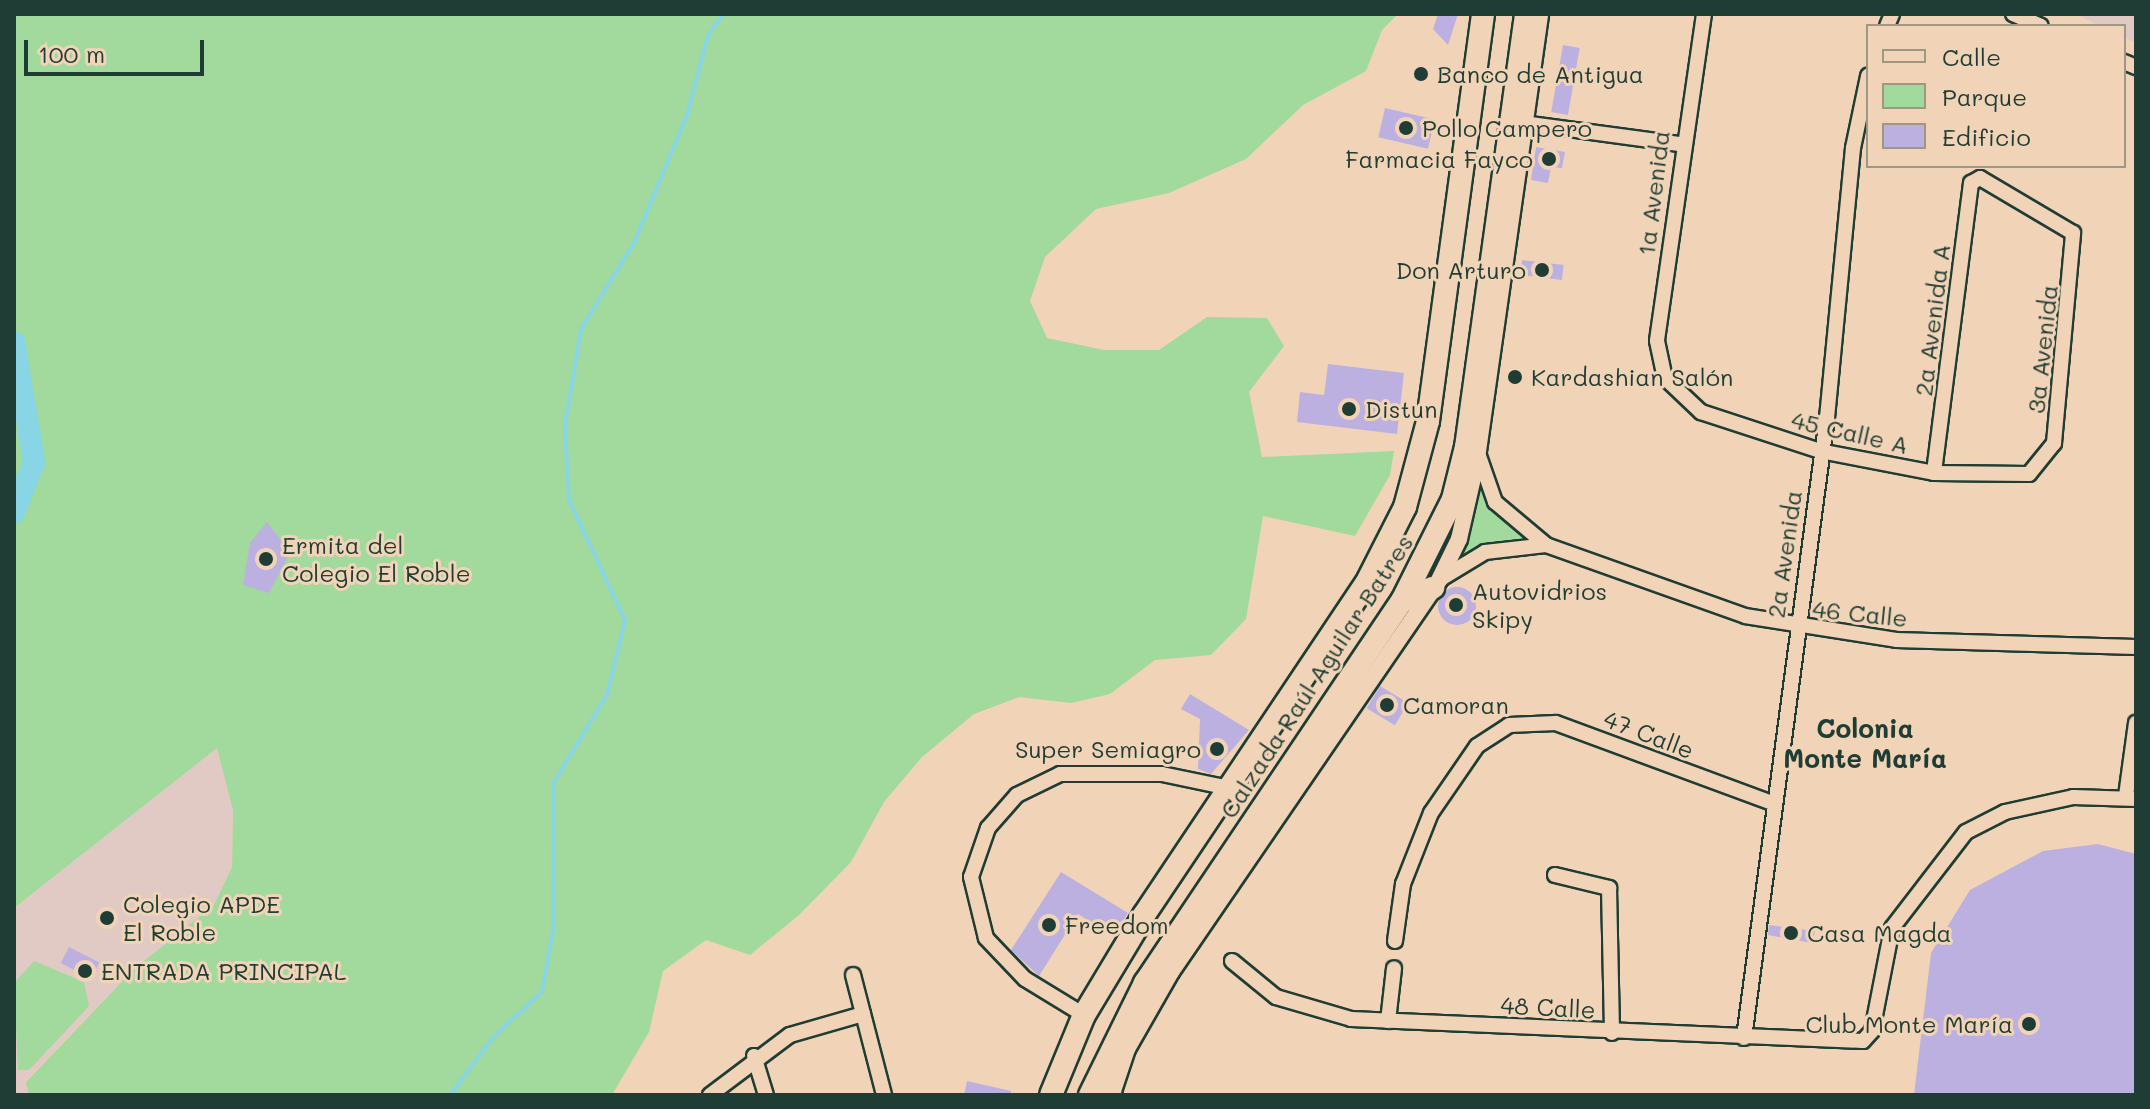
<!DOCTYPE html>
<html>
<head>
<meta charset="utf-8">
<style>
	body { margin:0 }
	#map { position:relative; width:2150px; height:1109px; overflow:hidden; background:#f1d4b8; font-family:Mali,sans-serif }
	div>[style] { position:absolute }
	.built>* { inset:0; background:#e1c9c4 }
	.green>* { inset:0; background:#a2d99c }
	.stream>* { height:4px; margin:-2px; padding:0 2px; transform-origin:2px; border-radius:2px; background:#87d5e5 }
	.river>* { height:22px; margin:-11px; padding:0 11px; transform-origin:11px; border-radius:11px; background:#87d5e5 }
	.building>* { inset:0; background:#bcb0e1; transform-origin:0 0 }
	.round { border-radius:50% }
	.roads { filter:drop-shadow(2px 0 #1f3d34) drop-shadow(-2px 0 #1f3d34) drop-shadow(0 2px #1f3d34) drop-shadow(0 -2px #1f3d34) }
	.minor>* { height:14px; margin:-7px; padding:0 7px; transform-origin:7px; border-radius:7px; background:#f1d4b8 }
	.tertiary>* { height:16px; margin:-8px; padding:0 8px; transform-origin:8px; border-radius:8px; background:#f1d4b8 }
	.secondary>* { height:20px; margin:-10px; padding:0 10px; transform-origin:10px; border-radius:10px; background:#f1d4b8 }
	.trunk>* { height:22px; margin:-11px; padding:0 11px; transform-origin:11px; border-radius:11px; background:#f1d4b8 }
	.dots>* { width:22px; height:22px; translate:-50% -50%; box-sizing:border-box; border:4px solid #f1d4b8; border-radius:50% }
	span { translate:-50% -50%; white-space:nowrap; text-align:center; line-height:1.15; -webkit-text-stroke:6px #f1d4b8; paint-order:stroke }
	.poi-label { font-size:24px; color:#1f3d34 }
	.left { translate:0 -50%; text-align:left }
	.right { translate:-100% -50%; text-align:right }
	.street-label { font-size:24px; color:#1f3d34 }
	.neighbourhood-label { font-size:26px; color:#1f3d34; font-weight:700 }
	.frame { position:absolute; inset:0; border:16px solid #1f3d34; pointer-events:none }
	.legend { position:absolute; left:1866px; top:24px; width:260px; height:144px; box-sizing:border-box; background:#f1d4b8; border:2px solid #9d9883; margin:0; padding:10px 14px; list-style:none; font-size:24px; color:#1f3d34 }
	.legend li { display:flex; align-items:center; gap:16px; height:40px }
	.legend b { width:40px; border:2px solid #9d9883 }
	.scale { position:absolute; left:24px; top:40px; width:180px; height:36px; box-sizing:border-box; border:4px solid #1f3d34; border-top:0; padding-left:10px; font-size:24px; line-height:28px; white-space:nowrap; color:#1f3d34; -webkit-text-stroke:6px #f1d4b8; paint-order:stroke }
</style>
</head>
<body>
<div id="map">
	<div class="built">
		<i style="clip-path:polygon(2076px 14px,2136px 14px,2136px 43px,2124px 37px,2124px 26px,2100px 26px)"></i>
		<i style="clip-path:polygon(218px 747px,233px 810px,232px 867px,214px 905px,135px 968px,26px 1081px,29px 1095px,14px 1095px,14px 908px)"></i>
	</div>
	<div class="green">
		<i style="clip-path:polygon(14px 14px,1398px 14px,1382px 30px,1366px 71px,1303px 105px,1246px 159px,1169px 193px,1096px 209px,1045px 257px,1030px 301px,1047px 338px,1104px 350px,1159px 350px,1207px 317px,1267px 318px,1284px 346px,1249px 392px,1262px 457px,1394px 451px,1390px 475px,1355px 536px,1263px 516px,1246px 619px,1211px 655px,1155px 660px,1110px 694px,1071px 703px,1019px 697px,974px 714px,922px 757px,884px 802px,851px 862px,799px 915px,750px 955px,706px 940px,663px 971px,649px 1032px,612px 1095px,29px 1095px,26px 1082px,135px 968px,214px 905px,232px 867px,233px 810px,217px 748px,14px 908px)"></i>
		<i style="clip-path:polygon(1478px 451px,1510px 518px,1522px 536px,1546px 545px,1454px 565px)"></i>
		<i style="clip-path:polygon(34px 961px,84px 982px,89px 1006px,29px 1070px,18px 1070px,14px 983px)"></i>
	</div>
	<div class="stream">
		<i style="left:450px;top:1095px;width:74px;rotate:-53.3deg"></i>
		<i style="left:494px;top:1036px;width:65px;rotate:-42.5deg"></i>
		<i style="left:542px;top:992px;width:63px;rotate:-79.9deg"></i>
		<i style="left:553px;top:930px;width:148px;rotate:-89.6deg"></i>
		<i style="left:554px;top:782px;width:102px;rotate:-58.7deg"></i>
		<i style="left:607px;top:695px;width:77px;rotate:-76.5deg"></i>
		<i style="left:625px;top:620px;width:132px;rotate:-115deg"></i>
		<i style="left:569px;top:500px;width:75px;rotate:-93.1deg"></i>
		<i style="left:565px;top:425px;width:97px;rotate:-80.5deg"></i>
		<i style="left:581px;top:329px;width:101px;rotate:-58.4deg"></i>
		<i style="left:634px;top:243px;width:139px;rotate:-67.5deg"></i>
		<i style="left:687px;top:115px;width:83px;rotate:-75.3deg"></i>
		<i style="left:708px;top:35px;width:26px;rotate:-54deg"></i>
	</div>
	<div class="river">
		<i style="left:14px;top:342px;width:122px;rotate:80.5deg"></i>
		<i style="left:34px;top:462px;width:55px;rotate:111.4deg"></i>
	</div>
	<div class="building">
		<i style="clip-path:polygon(1438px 14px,1458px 14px,1448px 45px,1433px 29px)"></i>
		<i style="left:1563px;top:45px;width:17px;height:68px;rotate:10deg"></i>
		<i style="left:1385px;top:108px;width:51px;height:30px;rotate:13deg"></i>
		<i style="clip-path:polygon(1536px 147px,1565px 152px,1562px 168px,1551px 167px,1548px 183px,1531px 180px)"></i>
		<i style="left:1522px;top:260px;width:42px;height:15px;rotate:7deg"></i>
		<i style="clip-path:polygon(1328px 364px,1404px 373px,1397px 434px,1297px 422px,1300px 392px,1324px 395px)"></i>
		<i style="clip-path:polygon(267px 522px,290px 552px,269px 593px,243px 585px,250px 543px)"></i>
		<i class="round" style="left:1438px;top:587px;width:38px;height:38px"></i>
		<i style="left:1380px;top:686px;width:33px;height:26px;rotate:31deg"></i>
		<i style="clip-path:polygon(1190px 694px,1249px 730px,1211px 774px,1198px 769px,1200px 719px,1181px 709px)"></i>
		<i style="clip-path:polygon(2098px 844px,2136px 854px,2136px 1095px,1914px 1095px,1931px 953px,1970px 890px,2043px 851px)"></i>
		<i style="clip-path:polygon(1061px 872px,1128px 913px,1113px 936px,1078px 914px,1039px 976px,1011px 950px)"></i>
		<i style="clip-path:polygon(1769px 925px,1815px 931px,1812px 943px,1768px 935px)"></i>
		<i style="left:69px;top:947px;width:34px;height:18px;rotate:27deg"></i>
		<i style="clip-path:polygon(967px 1081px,1011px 1091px,1011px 1095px,964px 1095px)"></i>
	</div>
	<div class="roads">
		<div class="minor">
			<i style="left:1704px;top:14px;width:330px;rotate:98.2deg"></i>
			<i style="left:1657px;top:341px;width:38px;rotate:78deg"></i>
			<i style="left:1665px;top:378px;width:50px;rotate:43.4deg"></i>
			<i style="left:1701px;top:412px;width:125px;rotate:18.1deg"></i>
			<i style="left:1820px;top:451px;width:116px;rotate:10.9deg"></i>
			<i style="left:1934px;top:473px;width:95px;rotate:0.6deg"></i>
			<i style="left:2029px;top:474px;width:40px;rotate:-51deg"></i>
			<i style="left:2054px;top:443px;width:211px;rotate:-84.8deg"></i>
			<i style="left:2073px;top:233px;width:108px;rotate:-149.4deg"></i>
			<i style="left:1980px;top:178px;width:10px;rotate:151deg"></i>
			<i style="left:1971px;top:183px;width:292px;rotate:97.3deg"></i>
			<i style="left:2013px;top:14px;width:30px;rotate:23deg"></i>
			<i style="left:1887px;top:26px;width:13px;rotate:-67deg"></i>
			<i style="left:2124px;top:62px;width:13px;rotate:23deg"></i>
			<i style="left:1524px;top:123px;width:157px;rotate:7.7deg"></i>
			<i style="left:1479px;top:456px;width:49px;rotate:70.8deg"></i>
			<i style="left:1495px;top:502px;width:67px;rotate:40.1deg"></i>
			<i style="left:1546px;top:545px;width:211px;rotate:19.6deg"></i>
			<i style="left:1745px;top:616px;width:153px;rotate:9deg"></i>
			<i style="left:1896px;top:640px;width:240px;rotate:1.7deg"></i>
			<i style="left:1439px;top:580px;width:54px;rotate:-31.3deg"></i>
			<i style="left:1485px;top:552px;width:61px;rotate:-6.5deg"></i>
			<i style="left:2126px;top:796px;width:74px;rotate:-82.2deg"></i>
			<i style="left:1555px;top:875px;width:56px;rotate:13.5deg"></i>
			<i style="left:1609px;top:888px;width:145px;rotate:88.8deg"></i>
			<i style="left:1395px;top:941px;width:58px;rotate:-82deg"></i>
			<i style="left:1403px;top:884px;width:76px;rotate:-68.5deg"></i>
			<i style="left:1431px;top:813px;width:81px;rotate:-55.5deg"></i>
			<i style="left:1477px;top:746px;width:38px;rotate:-33deg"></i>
			<i style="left:1509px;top:725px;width:47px;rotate:-2.4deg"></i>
			<i style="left:1556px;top:723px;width:230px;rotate:20.3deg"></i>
			<i style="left:1232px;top:961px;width:57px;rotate:39.3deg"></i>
			<i style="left:1276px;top:997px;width:78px;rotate:16.3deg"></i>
			<i style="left:1351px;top:1019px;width:512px;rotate:2.46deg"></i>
			<i style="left:1863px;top:1041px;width:13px;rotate:-48deg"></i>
			<i style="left:1872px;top:1031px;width:105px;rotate:-79deg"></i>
			<i style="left:1892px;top:928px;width:121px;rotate:-52.4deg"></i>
			<i style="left:1966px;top:832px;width:44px;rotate:-27.1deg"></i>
			<i style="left:2005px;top:812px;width:70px;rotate:-12.4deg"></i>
			<i style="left:2073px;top:797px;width:63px;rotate:1.8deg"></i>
			<i style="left:853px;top:975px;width:124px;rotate:75.5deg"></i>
			<i style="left:1084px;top:1015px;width:69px;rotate:-148.6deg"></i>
			<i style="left:1025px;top:979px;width:57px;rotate:-133.6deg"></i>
			<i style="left:986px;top:938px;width:63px;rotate:-103.8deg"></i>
			<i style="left:971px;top:877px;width:52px;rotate:-70.9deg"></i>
			<i style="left:988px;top:828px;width:44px;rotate:-48.7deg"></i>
			<i style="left:1017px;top:795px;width:48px;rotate:-26deg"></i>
			<i style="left:1060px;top:774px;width:102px"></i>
			<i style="left:1162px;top:774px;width:68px;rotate:11.8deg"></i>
			<i style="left:1388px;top:1021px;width:53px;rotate:-83.5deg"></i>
			<i style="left:1744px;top:1038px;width:626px;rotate:-82.38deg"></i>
			<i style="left:1827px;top:418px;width:271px;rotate:-84.5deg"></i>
			<i style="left:1853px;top:148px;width:74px;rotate:-78.2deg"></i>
			<i style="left:754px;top:1056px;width:41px;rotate:72.9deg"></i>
			<i style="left:710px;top:1095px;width:100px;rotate:-36.9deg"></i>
			<i style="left:790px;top:1035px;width:76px;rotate:-16deg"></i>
		</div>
		<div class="tertiary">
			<i style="left:1112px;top:1094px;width:47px;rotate:-71.6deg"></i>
			<i style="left:1127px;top:1049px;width:89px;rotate:-60.3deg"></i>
			<i style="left:1171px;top:972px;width:475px;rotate:-55.6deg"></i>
			<i style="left:1439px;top:580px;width:46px;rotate:-64deg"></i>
			<i style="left:1459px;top:539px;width:76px;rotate:-77.1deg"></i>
			<i style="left:1476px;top:465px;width:456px;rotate:-81.9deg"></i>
		</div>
		<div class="secondary">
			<i style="left:1111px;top:1095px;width:1px;rotate:-45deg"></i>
		</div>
		<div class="trunk">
			<i style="left:1402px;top:601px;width:34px;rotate:-23deg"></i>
			<i style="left:1051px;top:1095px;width:87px;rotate:-67.6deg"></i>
			<i style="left:1084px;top:1015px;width:117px;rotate:-59deg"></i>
			<i style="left:1144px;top:915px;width:403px;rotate:-56.2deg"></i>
			<i style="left:1368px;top:580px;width:82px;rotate:-63.1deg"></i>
			<i style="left:1405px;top:507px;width:89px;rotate:-75deg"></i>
			<i style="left:1428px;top:421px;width:411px;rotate:-82.3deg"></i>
			<i style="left:1090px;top:1095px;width:125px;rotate:-63.8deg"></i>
			<i style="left:1145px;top:983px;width:460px;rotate:-56.1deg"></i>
			<i style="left:1402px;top:601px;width:114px;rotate:-63.4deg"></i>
			<i style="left:1453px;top:499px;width:54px;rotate:-76deg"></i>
			<i style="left:1466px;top:447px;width:437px;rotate:-82.1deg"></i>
		</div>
	</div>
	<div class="dots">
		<i style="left:1421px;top:74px;background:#1f3d34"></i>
		<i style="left:1406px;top:128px;background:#1f3d34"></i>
		<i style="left:1549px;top:159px;background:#1f3d34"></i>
		<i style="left:1542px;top:270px;background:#1f3d34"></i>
		<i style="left:1515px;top:377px;background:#1f3d34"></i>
		<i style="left:1349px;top:409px;background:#1f3d34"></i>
		<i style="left:266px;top:559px;background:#1f3d34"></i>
		<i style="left:1456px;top:605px;background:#1f3d34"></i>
		<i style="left:1387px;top:705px;background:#1f3d34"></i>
		<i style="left:1217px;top:749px;background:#1f3d34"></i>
		<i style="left:107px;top:918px;background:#1f3d34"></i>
		<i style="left:1049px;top:925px;background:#1f3d34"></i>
		<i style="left:1791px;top:933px;background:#1f3d34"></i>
		<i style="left:85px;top:971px;background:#1f3d34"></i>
		<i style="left:2029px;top:1024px;background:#1f3d34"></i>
	</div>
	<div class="poi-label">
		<span class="left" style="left:1437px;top:74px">Banco de Antigua</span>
		<span class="left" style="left:1422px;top:128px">Pollo Campero</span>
		<span class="right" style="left:1533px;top:159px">Farmacia Fayco</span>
		<span class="right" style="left:1526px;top:270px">Don Arturo</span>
		<span class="left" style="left:1531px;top:377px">Kardashian Salón</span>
		<span class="left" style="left:1365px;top:409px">Distun</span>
		<span class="left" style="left:282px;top:559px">Ermita del<br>Colegio El Roble</span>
		<span class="left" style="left:1472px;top:605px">Autovidrios<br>Skipy</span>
		<span class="left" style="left:1403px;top:705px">Camoran</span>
		<span class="right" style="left:1201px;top:749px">Super Semiagro</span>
		<span class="left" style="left:123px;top:918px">Colegio APDE<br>El Roble</span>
		<span class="left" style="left:1065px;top:925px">Freedom</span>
		<span class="left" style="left:1807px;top:933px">Casa Magda</span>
		<span class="left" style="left:101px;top:971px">ENTRADA PRINCIPAL</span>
		<span class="right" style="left:2013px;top:1024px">Club Monte María</span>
	</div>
	<div class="street-label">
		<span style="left:1653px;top:193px;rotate:-83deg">1a Avenida</span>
		<span style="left:1932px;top:320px;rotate:-83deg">2a Avenida A</span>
		<span style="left:2042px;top:349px;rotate:-84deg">3a Avenida</span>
		<span style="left:1850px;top:432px;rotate:13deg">45 Calle A</span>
		<span style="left:1784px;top:554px;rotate:-82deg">2a Avenida</span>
		<span style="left:1860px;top:613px;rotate:6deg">46 Calle</span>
		<span style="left:1316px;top:676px;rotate:-57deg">Calzada Raúl Aguilar Batres</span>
		<span style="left:1649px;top:734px;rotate:21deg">47 Calle</span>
		<span style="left:1548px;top:1007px;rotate:3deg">48 Calle</span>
	</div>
	<div class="neighbourhood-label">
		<span style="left:1865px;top:744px">Colonia<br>Monte María</span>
	</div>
	<div class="frame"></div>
	<ul class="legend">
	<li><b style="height:10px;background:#f1d4b8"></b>Calle</li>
	<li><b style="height:22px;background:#a2d99c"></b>Parque</li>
	<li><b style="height:22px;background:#bcb0e1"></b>Edificio</li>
	</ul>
	<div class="scale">100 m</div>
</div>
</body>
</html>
